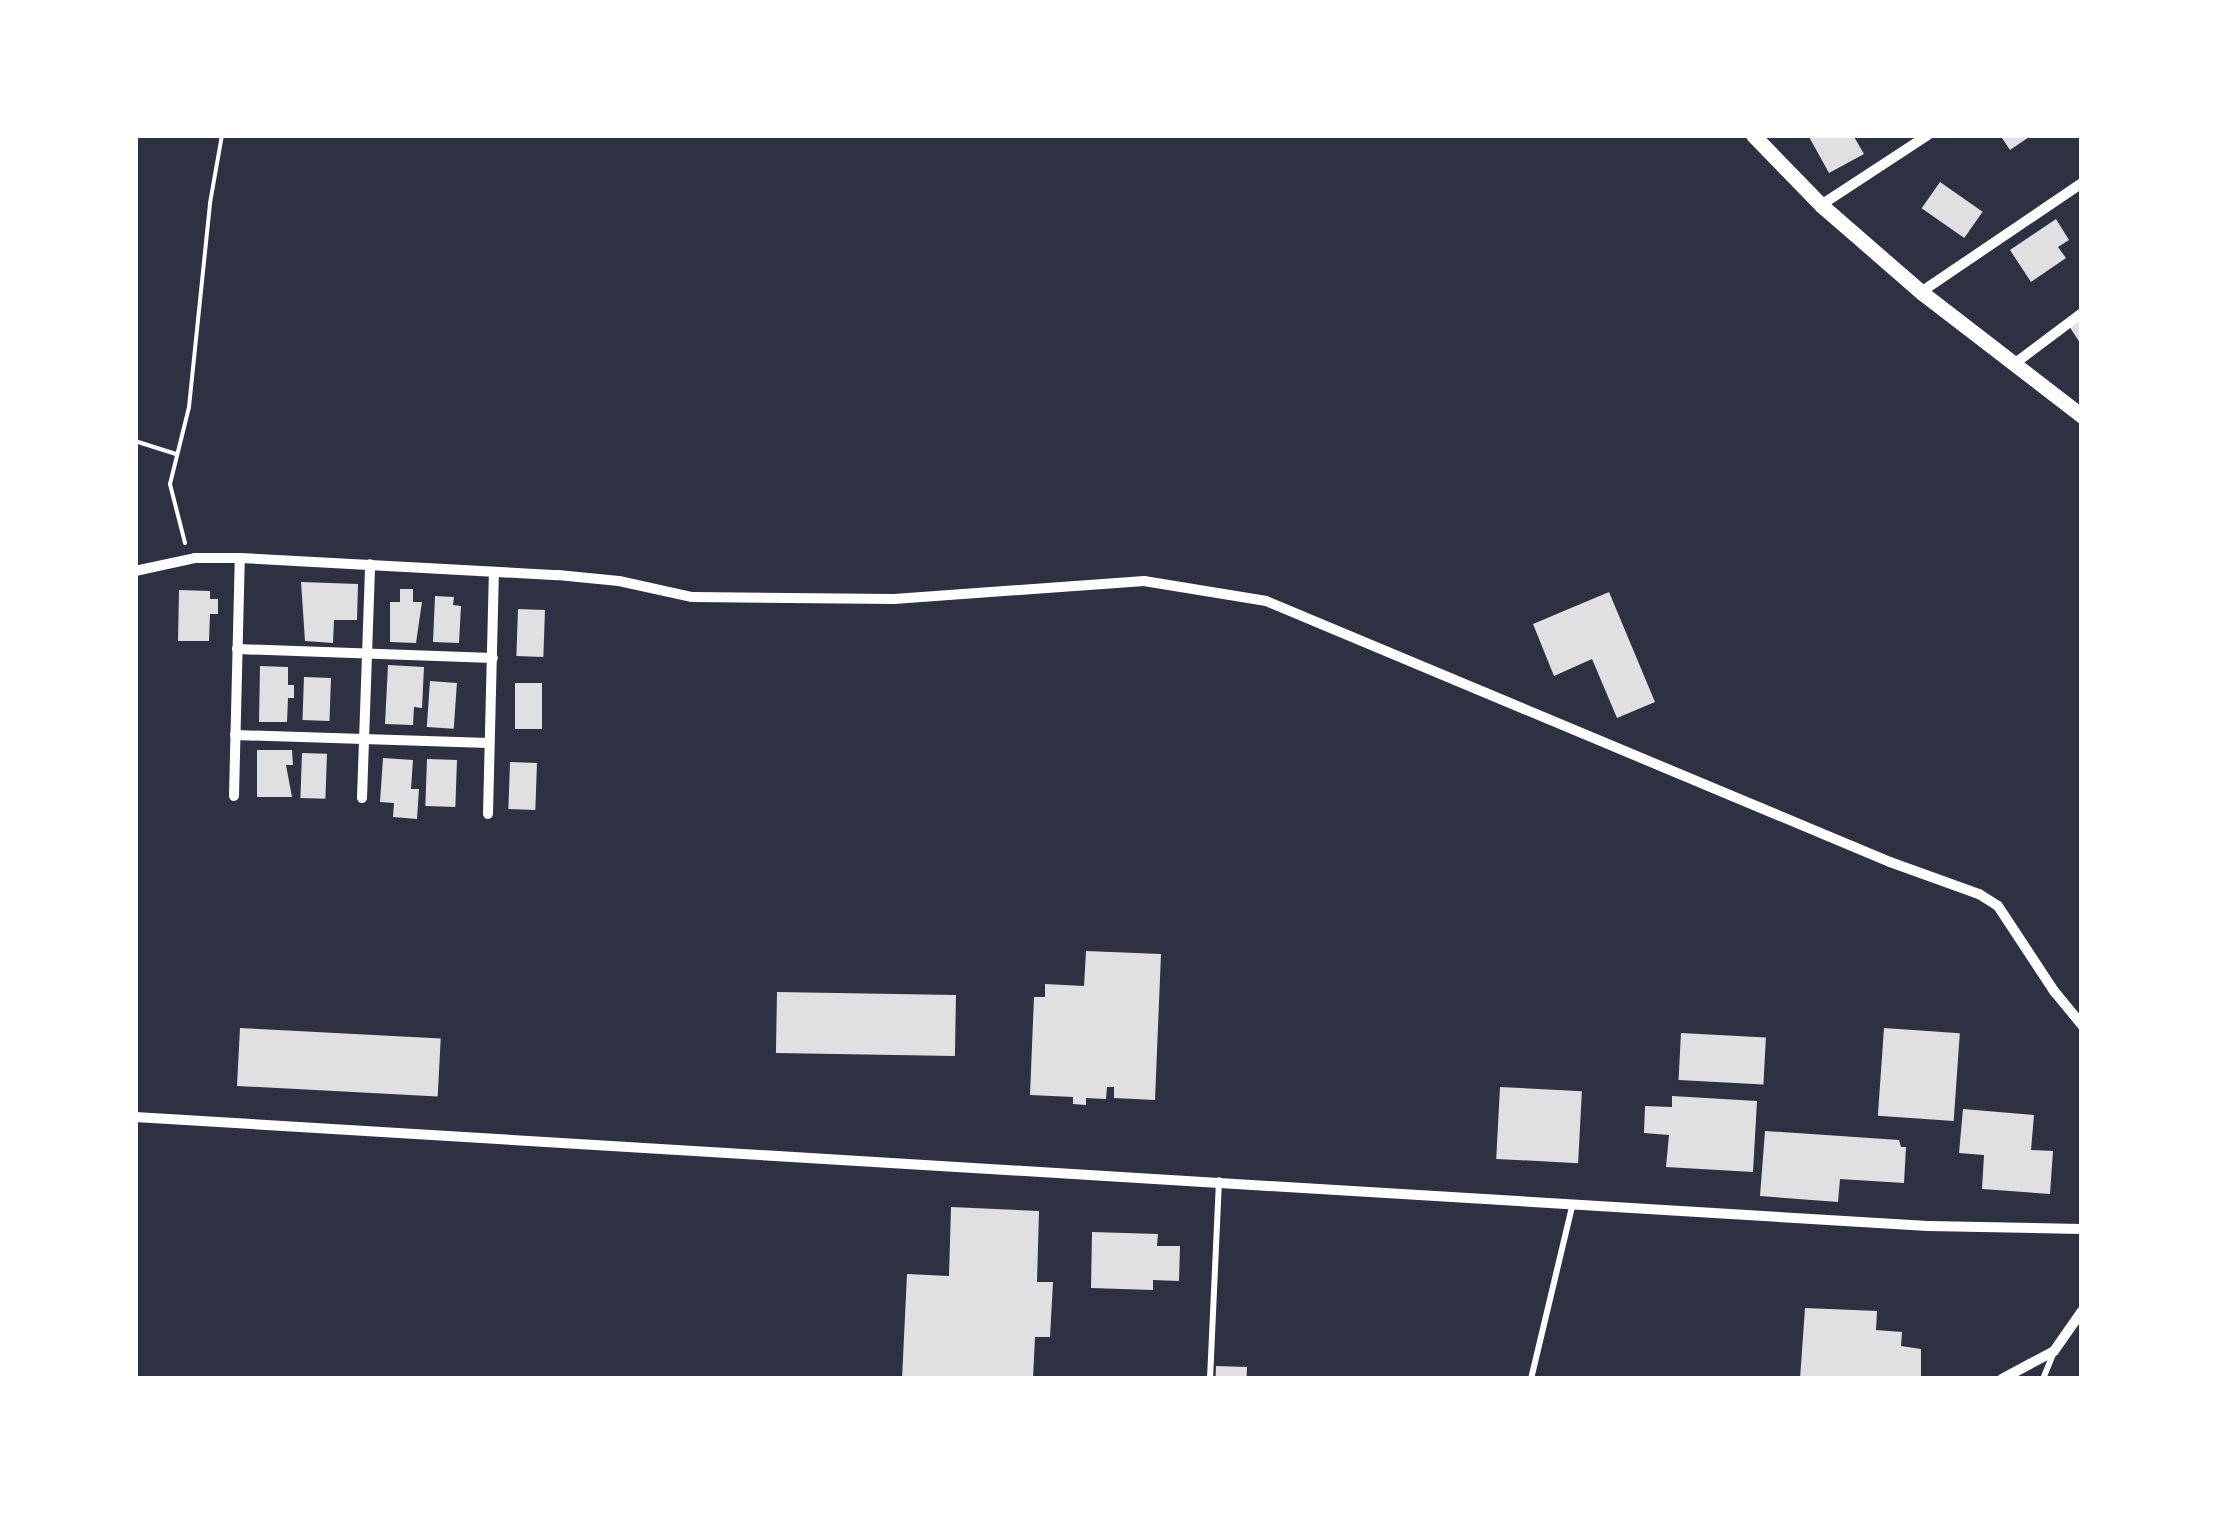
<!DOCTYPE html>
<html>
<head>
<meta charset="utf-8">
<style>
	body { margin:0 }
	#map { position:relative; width:2217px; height:1514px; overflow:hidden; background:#2d3142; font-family:Overpass,sans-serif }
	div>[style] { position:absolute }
	.building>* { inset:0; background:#e0e0e3; transform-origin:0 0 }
	.path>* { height:4px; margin:-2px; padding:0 2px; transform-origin:2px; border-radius:2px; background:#fff }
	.service>* { height:6px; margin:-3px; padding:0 3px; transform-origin:3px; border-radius:3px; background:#fff }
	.minor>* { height:10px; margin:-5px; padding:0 5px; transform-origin:5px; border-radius:5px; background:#fff }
	.tertiary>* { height:15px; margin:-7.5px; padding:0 7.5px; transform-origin:7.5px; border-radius:7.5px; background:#fff }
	span { translate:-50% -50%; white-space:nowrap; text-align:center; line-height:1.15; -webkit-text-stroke:9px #fff; paint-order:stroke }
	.frame { position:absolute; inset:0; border:138px solid #fff; pointer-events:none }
</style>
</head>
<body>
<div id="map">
	<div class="building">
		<i style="clip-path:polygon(1808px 135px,1853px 135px,1864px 154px,1829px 173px)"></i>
		<i style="clip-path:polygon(2000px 135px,2032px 135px,2010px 150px)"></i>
		<i style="left:1940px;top:182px;width:52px;height:32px;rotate:35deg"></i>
		<i style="clip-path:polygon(2056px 219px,2069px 240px,2058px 247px,2066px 258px,2031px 282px,2010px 250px)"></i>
		<i style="clip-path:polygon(2082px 317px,2082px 346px,2069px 326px)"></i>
		<i style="clip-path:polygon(301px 582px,358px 584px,357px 620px,334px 620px,333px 643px,305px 641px)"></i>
		<i style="clip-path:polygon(400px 589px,413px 589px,413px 602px,422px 602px,416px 643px,390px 642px,390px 602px,400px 602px)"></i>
		<i style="clip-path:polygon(179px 590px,210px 591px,210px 599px,218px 599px,218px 614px,210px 614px,209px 641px,178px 641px)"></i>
		<i style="clip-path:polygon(1609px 592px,1655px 702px,1617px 718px,1592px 659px,1554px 676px,1533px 624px)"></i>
		<i style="clip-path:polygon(435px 596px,454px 597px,453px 605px,461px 606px,459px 643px,433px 642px)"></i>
		<i style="left:518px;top:609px;width:27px;height:47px;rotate:2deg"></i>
		<i style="clip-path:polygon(388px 665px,424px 667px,422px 708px,414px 707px,413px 725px,385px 724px)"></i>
		<i style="clip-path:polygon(260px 666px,288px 667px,288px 685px,294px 685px,294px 698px,288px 698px,287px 722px,259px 722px)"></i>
		<i style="left:304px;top:677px;width:27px;height:43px;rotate:2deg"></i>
		<i style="left:430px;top:681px;width:27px;height:46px;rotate:4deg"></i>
		<i style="left:515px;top:683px;width:27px;height:46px"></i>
		<i style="clip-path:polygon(257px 750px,292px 750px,293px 765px,286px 765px,292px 797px,257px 797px)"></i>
		<i style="left:302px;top:753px;width:25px;height:45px;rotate:2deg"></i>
		<i style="clip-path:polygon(383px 758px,413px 760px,411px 789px,419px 789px,417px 819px,393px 817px,394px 803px,380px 802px)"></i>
		<i style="left:427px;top:759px;width:30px;height:47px;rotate:2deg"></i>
		<i style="left:510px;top:762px;width:27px;height:47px;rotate:2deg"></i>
		<i style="clip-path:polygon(1086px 951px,1161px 954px,1155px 1100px,1114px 1098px,1114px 1087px,1107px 1087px,1106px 1099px,1086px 1098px,1086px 1105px,1073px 1104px,1073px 1097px,1030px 1095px,1034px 997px,1045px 997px,1045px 984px,1084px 986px)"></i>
		<i style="left:777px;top:992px;width:179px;height:61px;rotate:1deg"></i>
		<i style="left:240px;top:1028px;width:201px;height:58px;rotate:3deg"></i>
		<i style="left:1884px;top:1028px;width:76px;height:88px;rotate:4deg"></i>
		<i style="left:1681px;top:1033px;width:85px;height:47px;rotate:3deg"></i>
		<i style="left:1500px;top:1087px;width:82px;height:72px;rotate:3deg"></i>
		<i style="clip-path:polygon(1672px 1096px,1757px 1101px,1753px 1172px,1666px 1167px,1669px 1135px,1644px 1133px,1645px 1106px,1672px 1107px)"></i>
		<i style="clip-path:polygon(1963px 1109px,2034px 1115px,2031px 1150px,2053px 1151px,2050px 1194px,1982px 1189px,1984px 1155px,1959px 1153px)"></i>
		<i style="clip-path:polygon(1765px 1131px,1899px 1140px,1901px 1147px,1906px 1147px,1904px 1183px,1840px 1179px,1838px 1202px,1760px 1196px)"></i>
		<i style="clip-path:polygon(951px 1207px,1039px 1211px,1037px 1282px,1053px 1282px,1050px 1337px,1035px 1337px,1033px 1379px,902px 1379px,907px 1274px,949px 1276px)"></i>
		<i style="clip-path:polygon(1092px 1232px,1158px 1234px,1157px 1246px,1180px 1246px,1179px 1281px,1153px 1280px,1153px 1290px,1091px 1288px)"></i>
		<i style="clip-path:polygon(1805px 1308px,1877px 1311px,1876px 1330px,1902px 1332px,1901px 1346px,1921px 1349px,1921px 1379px,1800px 1379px)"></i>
		<i style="left:1216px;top:1366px;width:31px;height:13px;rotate:2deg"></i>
	</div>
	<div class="path">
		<i style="left:135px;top:441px;width:43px;rotate:17.6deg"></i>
		<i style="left:185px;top:543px;width:61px;rotate:-104.3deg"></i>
		<i style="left:170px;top:484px;width:79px;rotate:-76.1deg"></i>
		<i style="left:189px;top:407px;width:205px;rotate:-84.1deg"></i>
		<i style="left:210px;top:203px;width:69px;rotate:-80deg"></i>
	</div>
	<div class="service">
		<i style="left:1210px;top:1379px;width:199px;rotate:-87.4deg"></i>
		<i style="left:1531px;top:1379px;width:181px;rotate:-76.6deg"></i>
		<i style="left:2043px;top:1379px;width:29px;rotate:-68deg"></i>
	</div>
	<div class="minor">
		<i style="left:1821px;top:205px;width:128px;rotate:-33.2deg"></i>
		<i style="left:1921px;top:292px;width:194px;rotate:-34.1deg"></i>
		<i style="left:2014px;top:364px;width:85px;rotate:-36.9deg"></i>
		<i style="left:135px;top:571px;width:61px;rotate:-12.2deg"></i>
		<i style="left:195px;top:558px;width:45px"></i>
		<i style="left:240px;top:558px;width:318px;rotate:3.1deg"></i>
		<i style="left:558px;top:575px;width:61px;rotate:5.6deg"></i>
		<i style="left:619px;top:581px;width:75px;rotate:12.4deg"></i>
		<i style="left:692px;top:597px;width:202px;rotate:0.6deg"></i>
		<i style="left:894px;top:599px;width:251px;rotate:-4.1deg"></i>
		<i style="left:1144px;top:581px;width:124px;rotate:9.3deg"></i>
		<i style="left:1266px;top:601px;width:676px;rotate:22.7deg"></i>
		<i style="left:1890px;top:862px;width:95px;rotate:19.8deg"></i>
		<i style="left:1979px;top:894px;width:22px;rotate:32deg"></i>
		<i style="left:1998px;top:906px;width:102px;rotate:56.6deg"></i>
		<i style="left:2054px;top:991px;width:44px;rotate:50.5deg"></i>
		<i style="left:237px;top:649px;width:256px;rotate:2deg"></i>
		<i style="left:235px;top:735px;width:254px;rotate:1.8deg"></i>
		<i style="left:234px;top:796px;width:238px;rotate:-88.6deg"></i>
		<i style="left:362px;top:798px;width:234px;rotate:-88deg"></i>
		<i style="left:488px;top:814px;width:240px;rotate:-88.6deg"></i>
		<i style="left:135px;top:1117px;width:1796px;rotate:3.48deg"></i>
		<i style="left:1928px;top:1226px;width:154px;rotate:1.1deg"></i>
		<i style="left:2002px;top:1379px;width:59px;rotate:-28.3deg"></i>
		<i style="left:2054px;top:1351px;width:49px;rotate:-55deg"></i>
	</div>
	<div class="tertiary">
		<i style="left:1753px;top:135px;width:98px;rotate:45.8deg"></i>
		<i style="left:1821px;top:205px;width:133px;rotate:41deg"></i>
		<i style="left:1921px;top:292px;width:203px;rotate:37.6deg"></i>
	</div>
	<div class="frame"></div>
</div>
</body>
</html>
